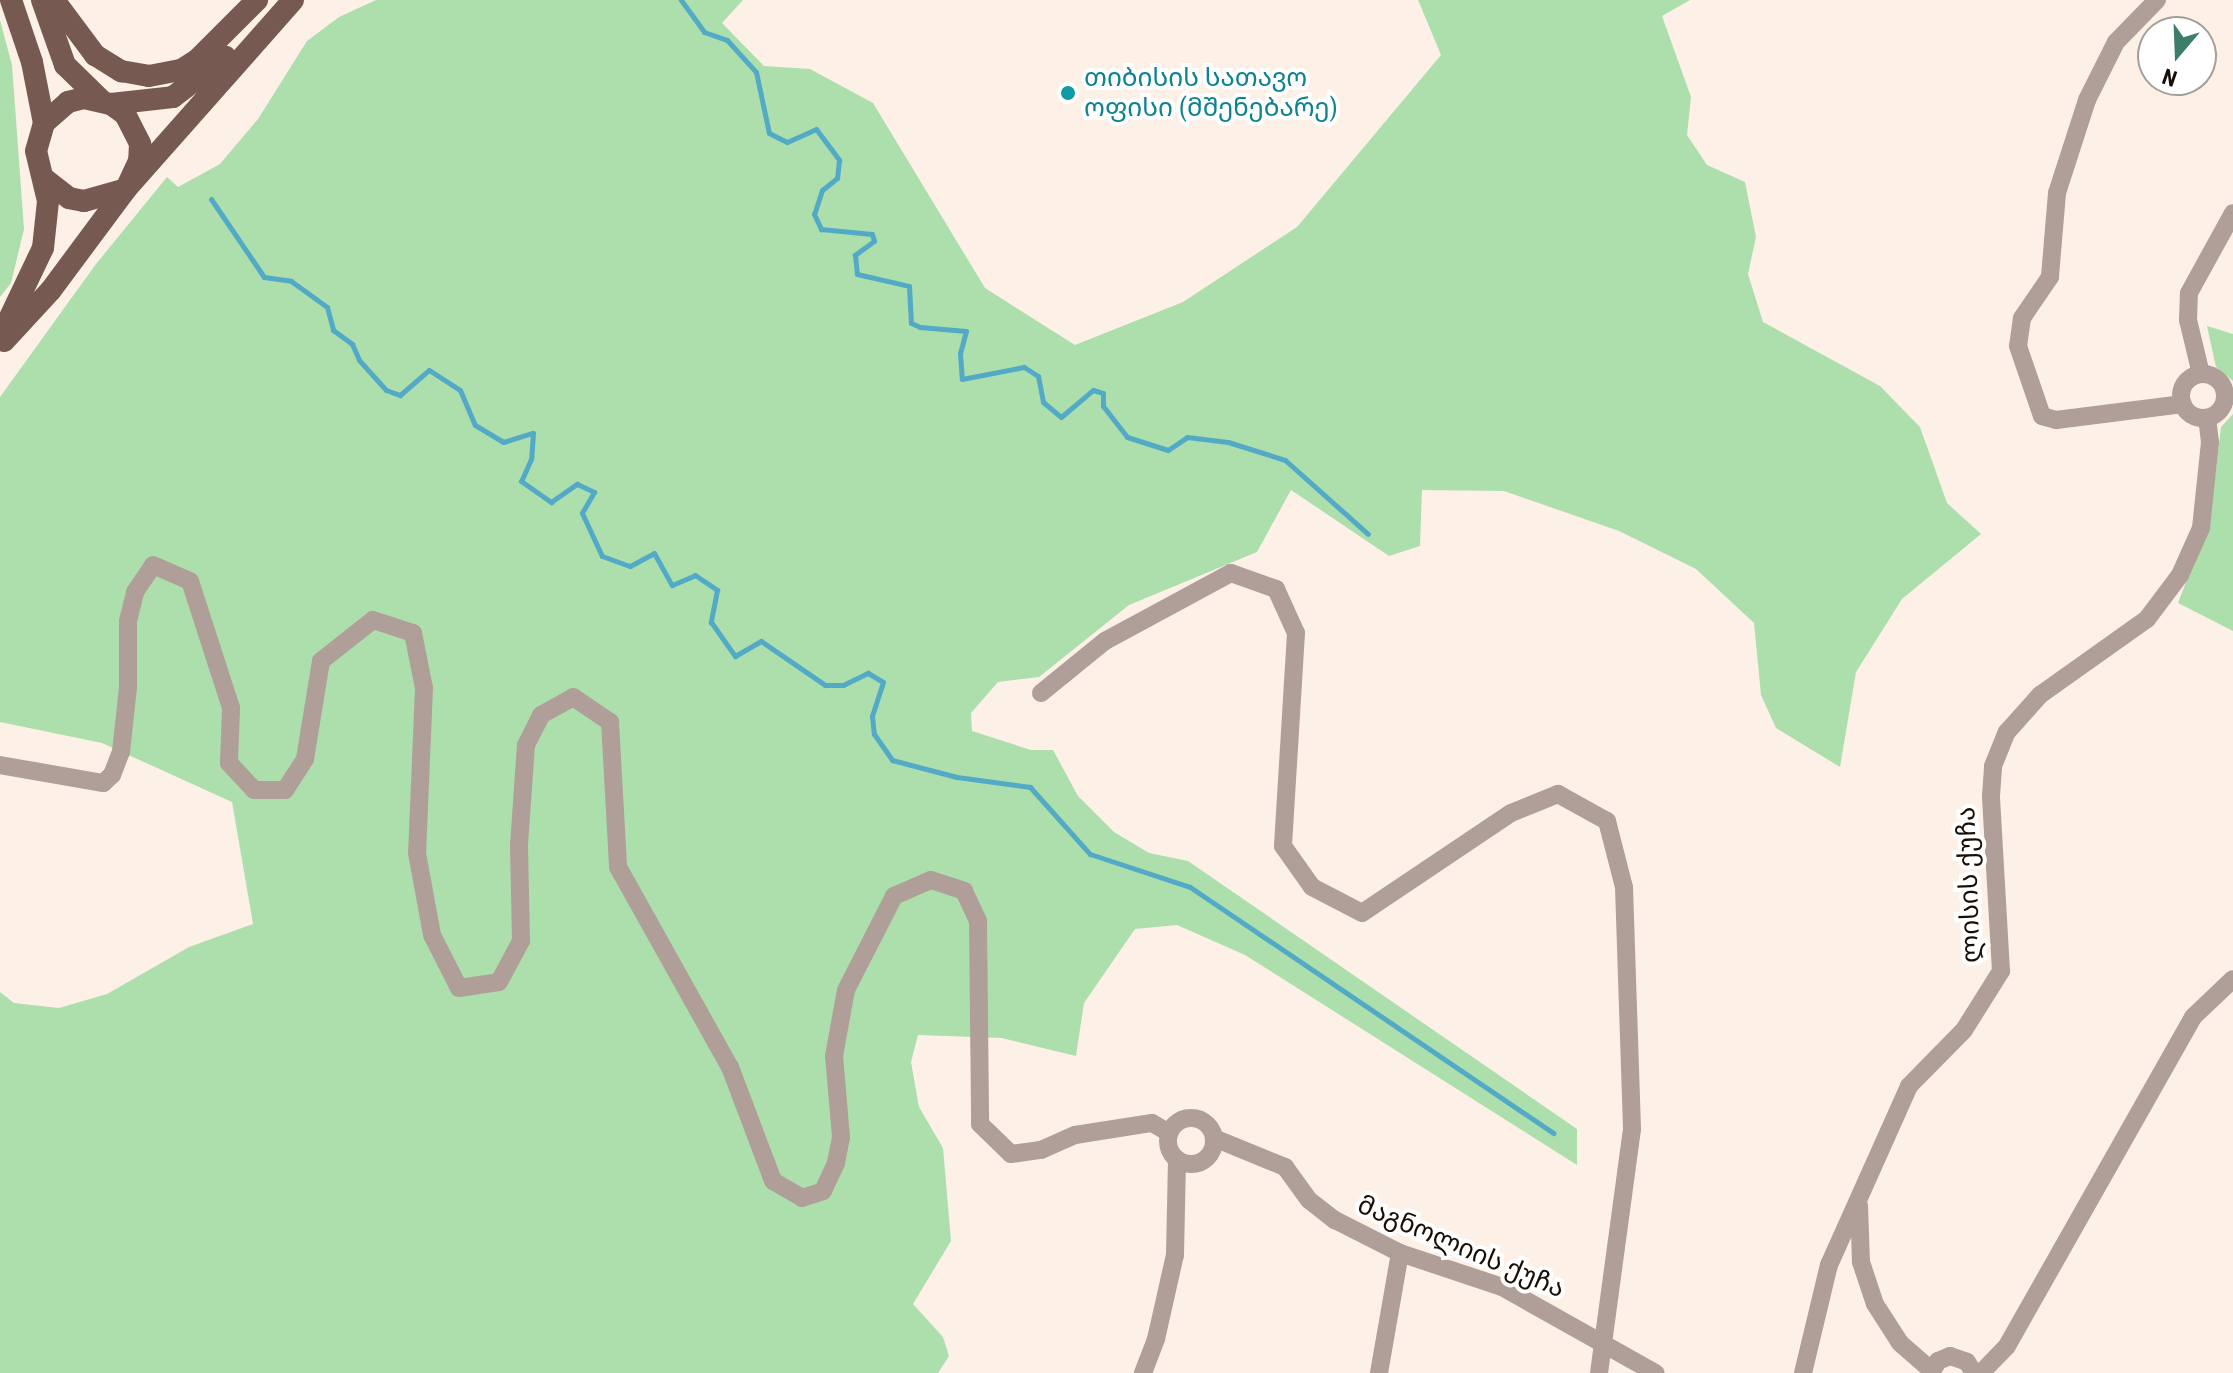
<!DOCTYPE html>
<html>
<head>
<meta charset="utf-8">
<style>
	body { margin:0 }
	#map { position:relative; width:2233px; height:1373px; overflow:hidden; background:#fdf0e7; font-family:"Roboto Condensed","Noto Sans Georgian",sans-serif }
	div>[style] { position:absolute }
	.green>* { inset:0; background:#addfad }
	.stream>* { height:5px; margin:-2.5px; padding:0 2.5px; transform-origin:2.5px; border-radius:2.5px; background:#53aac7 }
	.minor>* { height:18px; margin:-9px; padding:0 9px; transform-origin:9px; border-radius:9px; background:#b09f99 }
	.minor>.ring { margin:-9px; padding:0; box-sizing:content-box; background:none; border:18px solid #b09f99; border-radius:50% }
	.major>* { height:22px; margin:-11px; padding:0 11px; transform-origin:11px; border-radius:11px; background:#765a51 }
	.dots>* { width:22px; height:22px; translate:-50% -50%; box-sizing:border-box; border:4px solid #fff; border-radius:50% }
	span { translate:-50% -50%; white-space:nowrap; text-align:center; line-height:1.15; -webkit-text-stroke:8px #fff; paint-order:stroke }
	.culture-label { font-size:26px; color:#0d838f }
	.left { translate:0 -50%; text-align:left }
	.street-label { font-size:26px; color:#190e06 }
	.north { position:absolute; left:2137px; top:16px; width:80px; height:80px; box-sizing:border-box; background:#fff; border:2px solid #a39f9b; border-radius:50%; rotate:199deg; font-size:22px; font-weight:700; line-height:32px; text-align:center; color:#190e06 }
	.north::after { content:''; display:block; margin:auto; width:28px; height:36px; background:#3d7d6c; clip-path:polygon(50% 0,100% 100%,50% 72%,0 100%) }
</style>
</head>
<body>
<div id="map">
	<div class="green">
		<i style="clip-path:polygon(376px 0,743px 0,722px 23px,764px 66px,810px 69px,873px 103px,985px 288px,1075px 345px,1183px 302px,1297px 227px,1441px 55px,1418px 0,1690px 0,1662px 16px,1691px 97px,1687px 135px,1707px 165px,1745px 182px,1756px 237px,1748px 274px,1763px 322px,1880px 386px,1920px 427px,1947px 503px,1981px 534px,1902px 599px,1856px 672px,1840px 767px,1776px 728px,1761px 695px,1754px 623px,1696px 569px,1619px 531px,1504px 491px,1422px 490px,1420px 546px,1389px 556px,1291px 490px,1257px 552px,1129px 605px,1039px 677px,998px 682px,971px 713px,972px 731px,1031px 750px,1053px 750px,1078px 796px,1114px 832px,1149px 853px,1188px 861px,1577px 1129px,1577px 1165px,1245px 955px,1177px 925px,1135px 929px,1084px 1003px,1076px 1056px,1002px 1038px,918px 1035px,911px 1062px,919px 1107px,943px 1148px,951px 1241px,913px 1304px,943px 1337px,949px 1356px,938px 1373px,0 1373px,0 992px,14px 1003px,59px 1008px,107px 994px,189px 947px,253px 924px,232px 802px,102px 743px,0 722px,0 397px,96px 264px,167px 177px,178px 187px,220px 164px,258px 119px,307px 41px,339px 17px)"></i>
		<i style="clip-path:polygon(0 20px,12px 65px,24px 229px,11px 283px,0 297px)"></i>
		<i style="clip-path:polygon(2207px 326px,2233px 334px,2233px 381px,2216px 367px)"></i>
		<i style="clip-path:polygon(2233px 414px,2233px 631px,2178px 603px,2210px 520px,2221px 427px)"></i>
	</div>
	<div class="stream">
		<i style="left:681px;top:0;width:39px;rotate:54deg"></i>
		<i style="left:704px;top:32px;width:24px;rotate:19deg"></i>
		<i style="left:727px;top:40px;width:43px;rotate:47.8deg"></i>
		<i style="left:756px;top:72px;width:62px;rotate:78deg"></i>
		<i style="left:769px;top:133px;width:20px;rotate:27deg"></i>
		<i style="left:787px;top:142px;width:32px;rotate:-24deg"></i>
		<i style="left:816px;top:129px;width:39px;rotate:53deg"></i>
		<i style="left:839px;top:160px;width:18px;rotate:96deg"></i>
		<i style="left:837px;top:178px;width:19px;rotate:141deg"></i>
		<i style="left:822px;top:190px;width:25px;rotate:108deg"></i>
		<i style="left:814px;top:214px;width:17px;rotate:65deg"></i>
		<i style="left:821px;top:229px;width:51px;rotate:5.6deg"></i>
		<i style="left:872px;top:234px;width:7px;rotate:74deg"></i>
		<i style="left:874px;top:241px;width:24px;rotate:144deg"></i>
		<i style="left:855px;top:255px;width:19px;rotate:84deg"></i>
		<i style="left:857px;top:274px;width:53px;rotate:13deg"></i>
		<i style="left:909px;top:286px;width:37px;rotate:87deg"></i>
		<i style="left:911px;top:323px;width:10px;rotate:24deg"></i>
		<i style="left:920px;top:327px;width:46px;rotate:5deg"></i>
		<i style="left:966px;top:331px;width:23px;rotate:105deg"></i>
		<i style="left:960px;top:353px;width:26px;rotate:86deg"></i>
		<i style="left:962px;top:379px;width:63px;rotate:-11deg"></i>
		<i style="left:1024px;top:367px;width:17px;rotate:33deg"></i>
		<i style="left:1038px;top:376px;width:26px;rotate:79deg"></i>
		<i style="left:1043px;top:402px;width:23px;rotate:40deg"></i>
		<i style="left:1061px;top:417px;width:42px;rotate:-40.2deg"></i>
		<i style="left:1093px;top:390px;width:10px;rotate:17deg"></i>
		<i style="left:1103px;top:393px;width:13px;rotate:90deg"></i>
		<i style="left:1103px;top:406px;width:39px;rotate:52deg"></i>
		<i style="left:1127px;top:437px;width:43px;rotate:17.6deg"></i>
		<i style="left:1168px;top:450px;width:23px;rotate:-34deg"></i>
		<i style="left:1187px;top:437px;width:41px;rotate:7deg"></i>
		<i style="left:1228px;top:442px;width:60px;rotate:17.5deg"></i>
		<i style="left:1285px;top:460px;width:111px;rotate:41.7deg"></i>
		<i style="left:211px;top:199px;width:94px;rotate:55.8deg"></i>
		<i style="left:264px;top:277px;width:27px;rotate:8deg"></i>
		<i style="left:291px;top:281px;width:44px;rotate:35.8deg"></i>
		<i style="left:327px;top:307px;width:24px;rotate:75deg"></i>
		<i style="left:333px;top:330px;width:24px;rotate:36deg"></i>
		<i style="left:352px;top:344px;width:17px;rotate:66deg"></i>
		<i style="left:359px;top:360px;width:40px;rotate:48deg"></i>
		<i style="left:386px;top:390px;width:15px;rotate:20deg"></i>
		<i style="left:400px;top:395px;width:38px;rotate:-41deg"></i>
		<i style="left:429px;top:370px;width:37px;rotate:33deg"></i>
		<i style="left:460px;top:390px;width:38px;rotate:67deg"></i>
		<i style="left:475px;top:425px;width:33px;rotate:31deg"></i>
		<i style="left:503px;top:442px;width:31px;rotate:-17deg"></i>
		<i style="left:533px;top:433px;width:26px;rotate:94deg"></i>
		<i style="left:531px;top:459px;width:24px;rotate:114deg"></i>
		<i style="left:521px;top:481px;width:37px;rotate:35deg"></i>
		<i style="left:551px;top:502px;width:32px;rotate:-35deg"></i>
		<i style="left:577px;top:484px;width:19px;rotate:25deg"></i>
		<i style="left:594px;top:492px;width:24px;rotate:120deg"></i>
		<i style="left:582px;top:513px;width:47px;rotate:65.1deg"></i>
		<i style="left:602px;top:556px;width:30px;rotate:20deg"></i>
		<i style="left:630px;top:566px;width:27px;rotate:-28deg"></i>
		<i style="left:654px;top:553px;width:37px;rotate:61deg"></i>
		<i style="left:672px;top:585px;width:25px;rotate:-23deg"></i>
		<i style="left:695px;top:575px;width:27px;rotate:34deg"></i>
		<i style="left:717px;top:590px;width:33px;rotate:101deg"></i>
		<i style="left:711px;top:622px;width:42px;rotate:54.8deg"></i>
		<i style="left:735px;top:656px;width:30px;rotate:-30deg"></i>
		<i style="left:761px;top:641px;width:78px;rotate:34.5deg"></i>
		<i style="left:825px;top:685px;width:18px"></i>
		<i style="left:843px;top:685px;width:28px;rotate:-26deg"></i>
		<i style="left:868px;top:673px;width:17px;rotate:31deg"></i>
		<i style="left:883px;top:682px;width:36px;rotate:108deg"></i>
		<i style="left:872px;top:716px;width:18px;rotate:84deg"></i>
		<i style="left:874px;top:734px;width:32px;rotate:55deg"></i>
		<i style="left:892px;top:760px;width:67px;rotate:14.7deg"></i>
		<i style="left:957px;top:777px;width:74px;rotate:7.8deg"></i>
		<i style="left:1030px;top:787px;width:90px;rotate:48.2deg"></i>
		<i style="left:1090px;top:854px;width:105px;rotate:18.3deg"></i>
		<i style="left:1190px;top:887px;width:439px;rotate:34.1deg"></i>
	</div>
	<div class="minor">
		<i style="left:2157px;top:0;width:59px;rotate:134.3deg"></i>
		<i style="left:2116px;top:42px;width:65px;rotate:116.6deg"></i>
		<i style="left:2087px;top:100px;width:98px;rotate:107.9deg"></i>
		<i style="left:2057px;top:193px;width:84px;rotate:94.8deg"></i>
		<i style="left:2050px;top:277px;width:50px;rotate:124.3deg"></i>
		<i style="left:2022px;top:318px;width:28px;rotate:98deg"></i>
		<i style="left:2018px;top:346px;width:74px;rotate:71.1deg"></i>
		<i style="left:2042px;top:416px;width:15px;rotate:16deg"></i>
		<i style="left:2056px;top:420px;width:128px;rotate:-7.2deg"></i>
		<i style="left:2201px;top:374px;width:56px;rotate:-103.5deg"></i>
		<i style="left:2188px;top:320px;width:27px;rotate:-88deg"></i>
		<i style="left:2189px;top:293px;width:91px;rotate:-61.2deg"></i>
		<i class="ring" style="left:2181px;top:374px;width:26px;height:26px"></i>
		<i style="left:1041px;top:693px;width:82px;rotate:-39.1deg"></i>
		<i style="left:1105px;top:641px;width:143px;rotate:-28.4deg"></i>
		<i style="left:1231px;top:573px;width:48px;rotate:19.6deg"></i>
		<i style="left:1276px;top:589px;width:48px;rotate:65.6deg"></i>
		<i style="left:1296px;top:633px;width:213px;rotate:93.5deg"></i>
		<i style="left:1283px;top:846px;width:50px;rotate:54.7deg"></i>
		<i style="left:1312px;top:887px;width:56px;rotate:27.5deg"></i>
		<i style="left:1362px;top:913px;width:179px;rotate:-33.9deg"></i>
		<i style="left:1511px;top:813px;width:51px;rotate:-22deg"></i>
		<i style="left:1558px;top:794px;width:56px;rotate:28.9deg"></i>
		<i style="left:1607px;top:821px;width:68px;rotate:75.6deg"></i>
		<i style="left:1624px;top:887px;width:242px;rotate:88.1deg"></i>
		<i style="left:1632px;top:1129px;width:246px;rotate:97.7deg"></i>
		<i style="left:0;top:765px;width:105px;rotate:9.9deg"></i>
		<i style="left:103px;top:783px;width:12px;rotate:-42deg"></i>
		<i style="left:112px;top:775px;width:25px;rotate:-69deg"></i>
		<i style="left:121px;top:752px;width:64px;rotate:-83.8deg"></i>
		<i style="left:128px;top:688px;width:67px;rotate:-90deg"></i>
		<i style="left:128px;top:621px;width:30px;rotate:-76deg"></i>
		<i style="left:135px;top:592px;width:32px;rotate:-56deg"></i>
		<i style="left:153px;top:565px;width:40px;rotate:23.4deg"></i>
		<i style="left:190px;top:581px;width:133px;rotate:72.1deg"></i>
		<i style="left:231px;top:708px;width:55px;rotate:92.1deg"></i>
		<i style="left:229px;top:763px;width:37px;rotate:47deg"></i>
		<i style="left:254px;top:790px;width:31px"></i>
		<i style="left:285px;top:790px;width:37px;rotate:-57deg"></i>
		<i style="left:305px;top:759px;width:99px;rotate:-80.7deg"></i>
		<i style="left:321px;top:661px;width:66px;rotate:-38.3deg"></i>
		<i style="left:373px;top:620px;width:42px;rotate:18deg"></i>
		<i style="left:413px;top:633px;width:56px;rotate:78.7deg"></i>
		<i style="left:424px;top:688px;width:165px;rotate:92.4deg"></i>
		<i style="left:417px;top:853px;width:83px;rotate:79.6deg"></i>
		<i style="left:432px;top:935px;width:59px;rotate:63deg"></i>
		<i style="left:459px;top:988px;width:40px;rotate:-8.5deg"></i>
		<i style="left:499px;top:982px;width:47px;rotate:-61.8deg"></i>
		<i style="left:521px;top:941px;width:96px;rotate:-91.2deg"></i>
		<i style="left:519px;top:845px;width:100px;rotate:-86deg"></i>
		<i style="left:526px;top:745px;width:34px;rotate:-63deg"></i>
		<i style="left:541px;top:715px;width:37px;rotate:-29deg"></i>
		<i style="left:573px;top:697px;width:45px;rotate:34deg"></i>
		<i style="left:610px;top:722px;width:145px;rotate:86.8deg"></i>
		<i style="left:618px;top:867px;width:229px;rotate:60.8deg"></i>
		<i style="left:730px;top:1067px;width:122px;rotate:69.3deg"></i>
		<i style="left:773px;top:1181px;width:34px;rotate:30deg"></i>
		<i style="left:802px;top:1198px;width:22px;rotate:-18deg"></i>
		<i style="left:823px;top:1191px;width:31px;rotate:-65deg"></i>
		<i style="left:836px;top:1163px;width:26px;rotate:-79deg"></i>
		<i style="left:841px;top:1137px;width:81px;rotate:-94.9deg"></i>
		<i style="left:834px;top:1056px;width:67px;rotate:-79.7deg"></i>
		<i style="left:846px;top:990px;width:106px;rotate:-62.9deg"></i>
		<i style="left:894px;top:896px;width:40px;rotate:-23.4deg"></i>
		<i style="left:931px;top:880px;width:35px;rotate:18deg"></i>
		<i style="left:964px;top:891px;width:33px;rotate:65deg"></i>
		<i style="left:978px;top:921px;width:203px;rotate:89.4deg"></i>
		<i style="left:980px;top:1124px;width:43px;rotate:44.1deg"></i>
		<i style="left:1011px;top:1154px;width:30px;rotate:-8deg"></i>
		<i style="left:1041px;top:1150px;width:37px;rotate:-24deg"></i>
		<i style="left:1075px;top:1135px;width:78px;rotate:-8.9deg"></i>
		<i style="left:1152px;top:1123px;width:20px;rotate:30deg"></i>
		<i class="ring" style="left:1168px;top:1118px;width:28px;height:28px"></i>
		<i style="left:1214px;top:1138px;width:77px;rotate:22.2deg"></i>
		<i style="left:1285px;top:1167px;width:41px;rotate:54deg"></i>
		<i style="left:1309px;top:1200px;width:33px;rotate:38deg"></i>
		<i style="left:1335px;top:1220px;width:73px;rotate:26.9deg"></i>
		<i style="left:1400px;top:1253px;width:108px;rotate:18.4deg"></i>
		<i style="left:1502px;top:1287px;width:176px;rotate:29.3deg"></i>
		<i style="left:1859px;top:1205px;width:57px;rotate:88deg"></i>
		<i style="left:1861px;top:1262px;width:44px;rotate:71.6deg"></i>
		<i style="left:1875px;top:1304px;width:46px;rotate:57.3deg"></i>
		<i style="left:1900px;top:1343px;width:41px;rotate:41.1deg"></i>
		<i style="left:1143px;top:1373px;width:36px;rotate:-69deg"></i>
		<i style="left:1156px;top:1339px;width:86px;rotate:-77.3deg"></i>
		<i style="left:1175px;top:1255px;width:96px;rotate:-88.8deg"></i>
		<i style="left:1379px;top:1373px;width:122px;rotate:-80.1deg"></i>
		<i style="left:1803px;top:1373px;width:111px;rotate:-76.5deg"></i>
		<i style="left:1829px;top:1265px;width:196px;rotate:-65.9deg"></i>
		<i style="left:1909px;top:1086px;width:78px;rotate:-45.5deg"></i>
		<i style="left:1964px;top:1030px;width:70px;rotate:-57.9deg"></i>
		<i style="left:2001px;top:971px;width:175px;rotate:-93.3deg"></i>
		<i style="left:1991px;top:796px;width:30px;rotate:-86deg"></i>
		<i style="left:1993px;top:766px;width:37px;rotate:-68deg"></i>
		<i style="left:2007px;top:732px;width:50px;rotate:-48.3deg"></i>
		<i style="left:2040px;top:695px;width:131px;rotate:-35.4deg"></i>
		<i style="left:2147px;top:619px;width:55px;rotate:-53.1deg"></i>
		<i style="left:2180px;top:575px;width:51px;rotate:-65.9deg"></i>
		<i style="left:2201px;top:528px;width:86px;rotate:-84deg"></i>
		<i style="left:2210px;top:442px;width:24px;rotate:-97deg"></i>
		<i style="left:1931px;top:1373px;width:14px;rotate:-60deg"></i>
		<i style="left:1938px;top:1361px;width:13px;rotate:-23deg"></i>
		<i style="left:1950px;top:1356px;width:18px;rotate:19deg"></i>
		<i style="left:1967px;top:1362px;width:13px;rotate:58deg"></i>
		<i style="left:1981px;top:1373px;width:37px;rotate:-46deg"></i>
		<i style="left:2007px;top:1346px;width:378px;rotate:-60.5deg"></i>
		<i style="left:2193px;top:1017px;width:55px;rotate:-43.5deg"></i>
	</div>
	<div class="major">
		<i style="left:11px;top:0;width:65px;rotate:71.3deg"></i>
		<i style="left:32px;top:62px;width:62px;rotate:78.9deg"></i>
		<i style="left:42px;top:0;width:69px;rotate:70.5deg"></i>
		<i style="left:65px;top:65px;width:50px;rotate:44.2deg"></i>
		<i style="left:54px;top:0;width:69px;rotate:53.3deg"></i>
		<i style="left:95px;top:55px;width:31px;rotate:32deg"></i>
		<i style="left:121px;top:71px;width:28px;rotate:10deg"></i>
		<i style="left:149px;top:76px;width:33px;rotate:-11deg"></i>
		<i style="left:181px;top:70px;width:19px;rotate:-32deg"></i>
		<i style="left:197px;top:60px;width:85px;rotate:-45deg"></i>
		<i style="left:111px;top:104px;width:62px;rotate:-6.4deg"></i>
		<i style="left:173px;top:97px;width:66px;rotate:-37.6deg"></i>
		<i style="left:0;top:338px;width:100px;rotate:-64.5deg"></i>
		<i style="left:43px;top:248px;width:47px;rotate:-83.9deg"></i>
		<i style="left:48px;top:201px;width:51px;rotate:-103.5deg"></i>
		<i style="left:36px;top:151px;width:29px;rotate:-74deg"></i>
		<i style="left:44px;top:123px;width:32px;rotate:-41deg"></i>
		<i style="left:68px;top:102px;width:16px;rotate:-14deg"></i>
		<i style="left:84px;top:98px;width:28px;rotate:13deg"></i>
		<i style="left:111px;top:104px;width:17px;rotate:36deg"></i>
		<i style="left:125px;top:114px;width:34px;rotate:63deg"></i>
		<i style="left:140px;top:144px;width:17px;rotate:93deg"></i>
		<i style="left:139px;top:161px;width:31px;rotate:115deg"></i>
		<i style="left:126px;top:189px;width:44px;rotate:164.1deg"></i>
		<i style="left:84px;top:201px;width:15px;rotate:-169deg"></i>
		<i style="left:69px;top:198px;width:31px;rotate:-142deg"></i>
		<i style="left:4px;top:341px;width:69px;rotate:-47.3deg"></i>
		<i style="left:51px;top:290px;width:126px;rotate:-53.4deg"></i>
		<i style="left:126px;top:189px;width:252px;rotate:-48.5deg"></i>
	</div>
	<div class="dots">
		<i style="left:1068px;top:93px;background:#0f9aa8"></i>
	</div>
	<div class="culture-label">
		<span class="left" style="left:1084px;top:93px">თიბისის სათავო<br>ოფისი (მშენებარე)</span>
	</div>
	<div class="street-label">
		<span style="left:1969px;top:885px;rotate:-92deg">ლისის ქუჩა</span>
		<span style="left:1461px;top:1247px;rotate:23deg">მაგნოლიის ქუჩა</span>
	</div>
	<div class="north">N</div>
</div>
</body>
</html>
